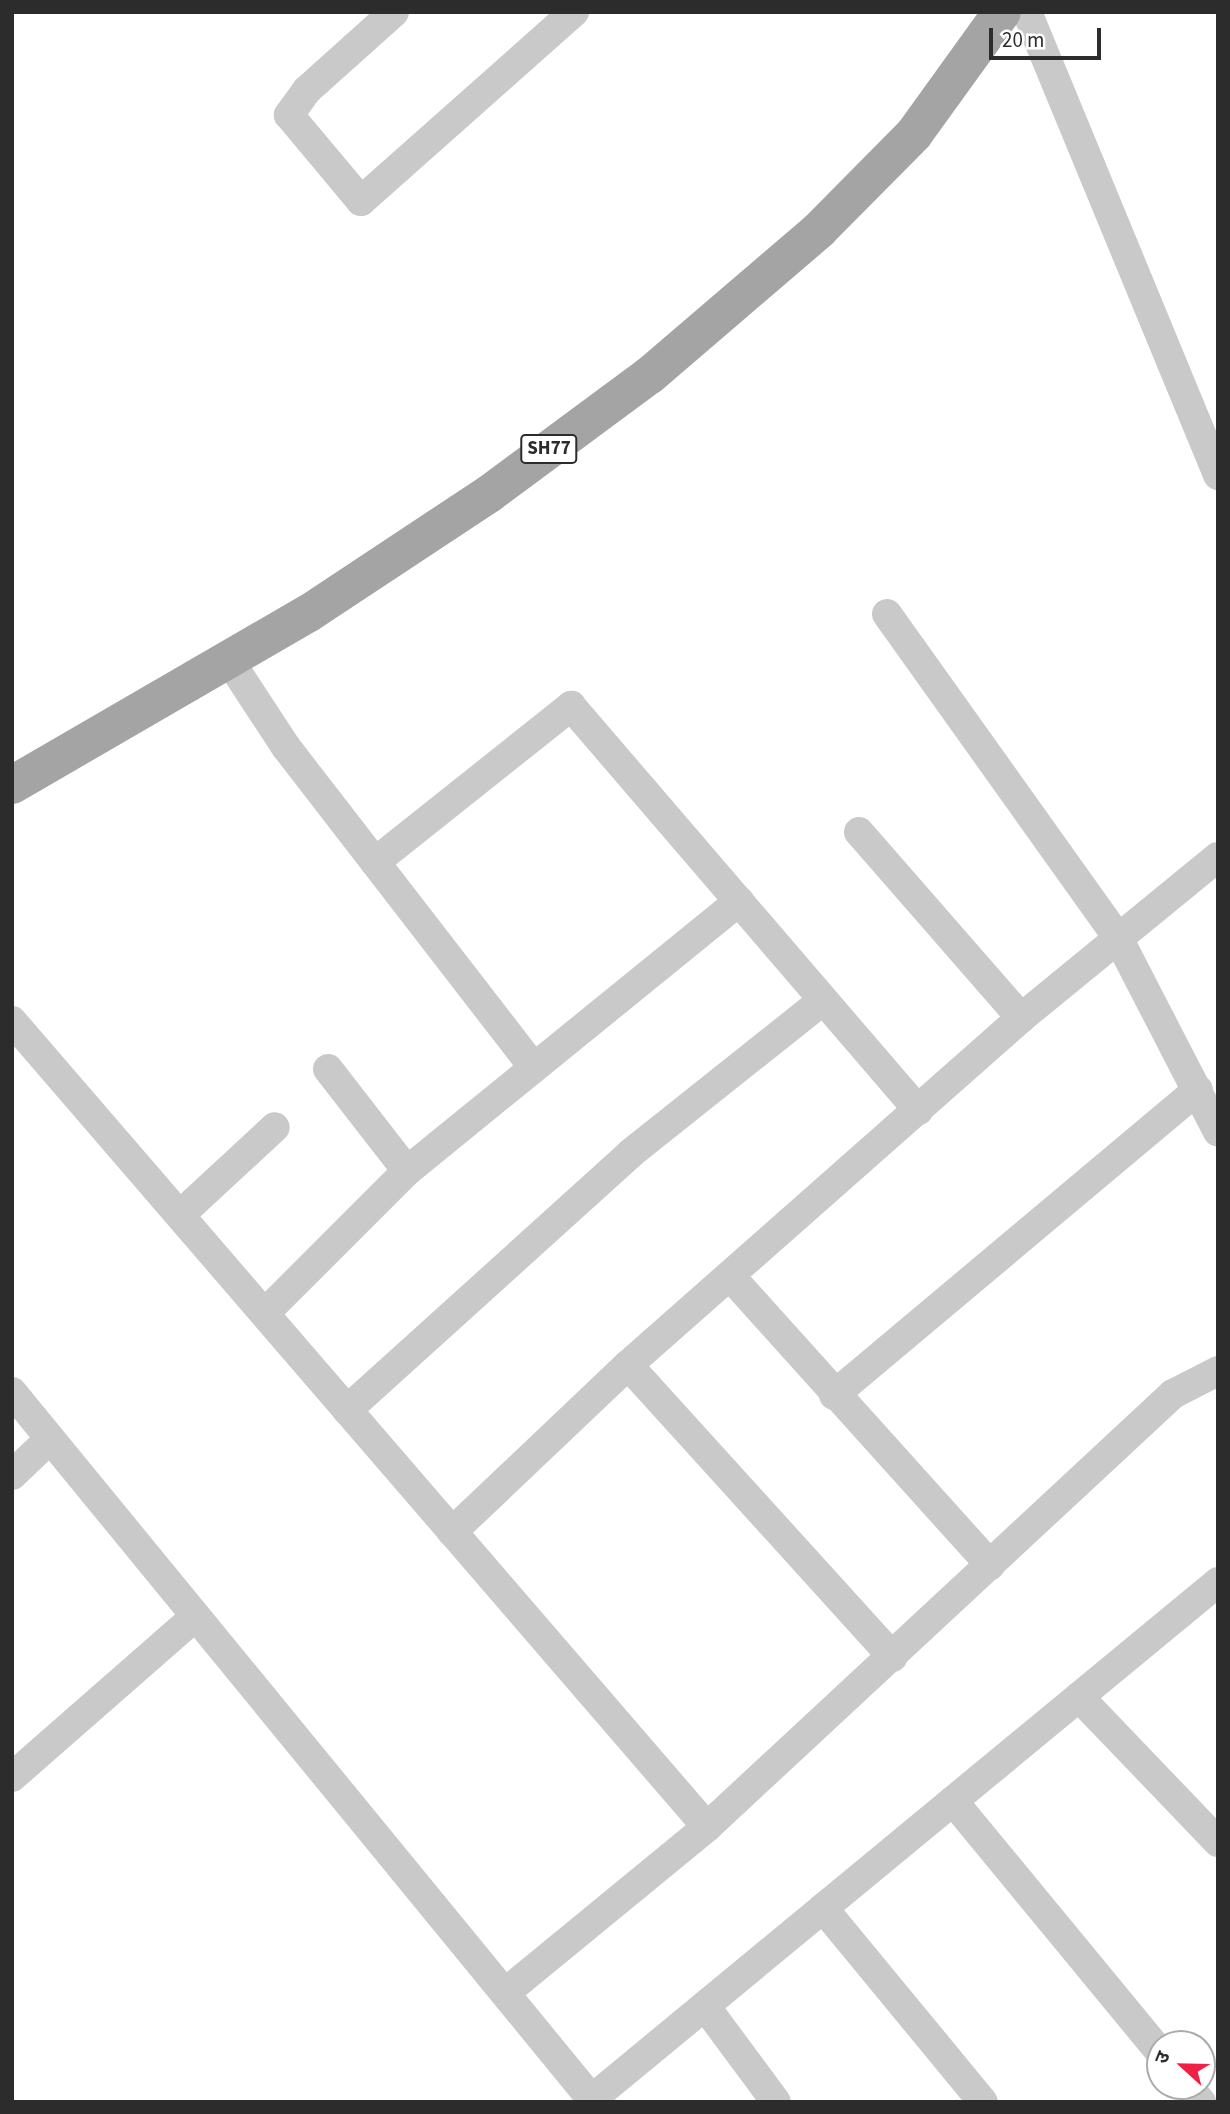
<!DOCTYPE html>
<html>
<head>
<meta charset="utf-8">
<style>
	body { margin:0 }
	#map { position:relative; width:1230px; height:2114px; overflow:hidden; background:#fff; font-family:"Source Sans 3","Noto Sans Devanagari",sans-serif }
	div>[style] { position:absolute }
	.street>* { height:30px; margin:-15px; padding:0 15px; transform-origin:15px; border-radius:15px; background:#c9c9c9 }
	.primary>* { height:38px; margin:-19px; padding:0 19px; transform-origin:19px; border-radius:19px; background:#a4a4a4 }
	span { translate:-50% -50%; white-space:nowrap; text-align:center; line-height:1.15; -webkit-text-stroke:7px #fff; paint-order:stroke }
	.shield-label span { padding:2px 5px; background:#fff; border:2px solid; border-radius:5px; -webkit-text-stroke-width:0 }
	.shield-label { font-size:19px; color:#2c2c2c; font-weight:700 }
	.frame { position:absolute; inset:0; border:14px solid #2c2c2c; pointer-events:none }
	.north { position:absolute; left:1146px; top:2030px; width:70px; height:70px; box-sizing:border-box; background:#fff; border:2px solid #ababab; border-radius:50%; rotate:292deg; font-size:19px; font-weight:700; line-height:28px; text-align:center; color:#2c2c2c }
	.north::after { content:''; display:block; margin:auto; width:24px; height:32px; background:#f21f45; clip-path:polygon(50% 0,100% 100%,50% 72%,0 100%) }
	.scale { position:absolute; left:989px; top:28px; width:112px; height:32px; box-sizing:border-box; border:4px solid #2c2c2c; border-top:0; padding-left:9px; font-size:21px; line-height:24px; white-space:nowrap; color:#2c2c2c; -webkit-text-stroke:5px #fff; paint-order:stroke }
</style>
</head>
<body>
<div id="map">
	<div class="street">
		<i style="left:394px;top:12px;width:117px;rotate:138.1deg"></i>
		<i style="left:307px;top:90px;width:31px;rotate:126deg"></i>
		<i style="left:289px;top:115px;width:112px;rotate:50.1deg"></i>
		<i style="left:361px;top:201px;width:285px;rotate:-41.6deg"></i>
		<i style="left:1027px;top:12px;width:501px;rotate:67.58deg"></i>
		<i style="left:887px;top:614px;width:396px;rotate:54.5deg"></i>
		<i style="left:1117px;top:936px;width:220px;rotate:62.7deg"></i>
		<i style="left:229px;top:660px;width:104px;rotate:56.8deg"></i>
		<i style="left:286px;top:747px;width:402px;rotate:52.3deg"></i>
		<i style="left:859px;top:832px;width:247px;rotate:48.9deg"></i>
		<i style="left:375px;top:862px;width:251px;rotate:-38.5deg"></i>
		<i style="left:571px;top:706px;width:533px;rotate:49.34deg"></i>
		<i style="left:12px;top:1021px;width:1064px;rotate:49.23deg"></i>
		<i style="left:328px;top:1069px;width:129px;rotate:52.2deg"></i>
		<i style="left:180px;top:1215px;width:129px;rotate:-42.8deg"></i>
		<i style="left:730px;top:1276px;width:389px;rotate:48deg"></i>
		<i style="left:265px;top:1313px;width:201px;rotate:-45deg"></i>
		<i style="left:407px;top:1171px;width:428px;rotate:-39.1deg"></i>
		<i style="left:628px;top:1365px;width:394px;rotate:47.8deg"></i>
		<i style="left:12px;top:1392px;width:918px;rotate:50.66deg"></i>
		<i style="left:834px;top:1395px;width:475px;rotate:-40deg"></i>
		<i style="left:347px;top:1410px;width:383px;rotate:-42.1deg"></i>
		<i style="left:631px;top:1153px;width:244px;rotate:-38.5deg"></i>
		<i style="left:12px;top:1475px;width:52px;rotate:-43.5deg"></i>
		<i style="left:452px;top:1532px;width:243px;rotate:-43.5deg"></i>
		<i style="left:628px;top:1365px;width:524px;rotate:-41.44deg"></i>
		<i style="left:1021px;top:1018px;width:254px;rotate:-39.3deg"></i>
		<i style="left:1079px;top:1697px;width:201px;rotate:46.2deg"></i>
		<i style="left:12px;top:1777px;width:244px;rotate:-41.2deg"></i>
		<i style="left:953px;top:1801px;width:325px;rotate:50.5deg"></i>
		<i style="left:823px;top:1908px;width:251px;rotate:50.5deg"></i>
		<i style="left:505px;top:1993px;width:261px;rotate:-39.4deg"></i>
		<i style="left:707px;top:1827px;width:636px;rotate:-42.9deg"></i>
		<i style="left:1173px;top:1394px;width:51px;rotate:-27.1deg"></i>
		<i style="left:705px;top:2006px;width:119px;rotate:53.5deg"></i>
		<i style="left:1188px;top:2086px;width:21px;rotate:51deg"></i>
		<i style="left:592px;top:2099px;width:812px;rotate:-39.55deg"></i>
	</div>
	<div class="primary">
		<i style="left:12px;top:785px;width:343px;rotate:-30.1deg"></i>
		<i style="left:309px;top:613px;width:216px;rotate:-33.5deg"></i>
		<i style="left:489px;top:494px;width:200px;rotate:-36.5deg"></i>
		<i style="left:650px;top:375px;width:223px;rotate:-40.6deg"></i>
		<i style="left:819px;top:230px;width:135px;rotate:-45.3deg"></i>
		<i style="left:914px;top:134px;width:150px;rotate:-54.2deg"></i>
	</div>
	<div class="shield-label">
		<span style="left:549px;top:449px">SH77</span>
	</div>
	<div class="frame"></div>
	<div class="north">उ</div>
	<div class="scale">20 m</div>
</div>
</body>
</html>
